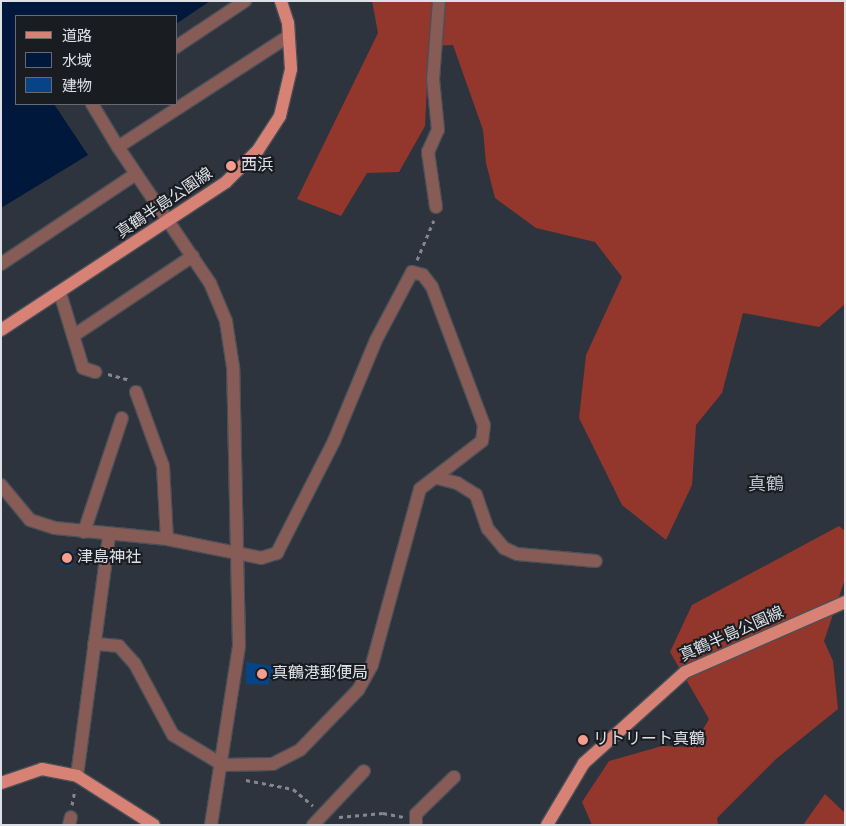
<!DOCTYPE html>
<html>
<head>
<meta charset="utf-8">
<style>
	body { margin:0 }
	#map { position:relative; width:846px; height:826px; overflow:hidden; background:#2e343d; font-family:"Sofia Sans Condensed","Noto Sans JP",sans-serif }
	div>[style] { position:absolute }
	.forest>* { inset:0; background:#93362c }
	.water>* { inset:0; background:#00183c }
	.building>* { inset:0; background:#074387; transform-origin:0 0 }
	.path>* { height:3px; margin-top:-1.5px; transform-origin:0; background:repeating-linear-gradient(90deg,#838890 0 4px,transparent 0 8px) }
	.roads { filter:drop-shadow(1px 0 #4a5058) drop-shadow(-1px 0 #4a5058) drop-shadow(0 1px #4a5058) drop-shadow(0 -1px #4a5058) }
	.minor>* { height:12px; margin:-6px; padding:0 6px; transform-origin:6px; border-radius:6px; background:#875c56 }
	.major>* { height:12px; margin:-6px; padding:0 6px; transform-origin:6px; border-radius:6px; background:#d78275 }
	.dots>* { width:14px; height:14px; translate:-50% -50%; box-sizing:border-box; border:2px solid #191c20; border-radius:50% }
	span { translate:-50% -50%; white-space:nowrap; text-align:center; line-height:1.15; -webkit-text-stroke:4px #191c20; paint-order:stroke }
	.poi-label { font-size:16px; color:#dde1e7 }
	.left { translate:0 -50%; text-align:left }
	.street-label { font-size:16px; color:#dde1e7 }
	.neighbourhood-label { font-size:18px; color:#bac2cd }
	.frame { position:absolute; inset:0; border:2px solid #dde1e7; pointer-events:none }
	.legend { position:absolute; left:15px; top:15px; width:162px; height:90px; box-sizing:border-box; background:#191c20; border:1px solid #676b70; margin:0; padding:6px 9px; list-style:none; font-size:15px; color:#dde1e7 }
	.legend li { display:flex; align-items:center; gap:10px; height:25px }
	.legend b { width:25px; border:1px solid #676b70 }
</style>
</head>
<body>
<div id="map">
	<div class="forest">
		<i style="clip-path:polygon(372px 1px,845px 1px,845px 304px,819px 327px,743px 313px,722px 393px,696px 425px,692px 485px,666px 540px,622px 505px,579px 418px,586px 355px,622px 277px,595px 242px,536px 228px,495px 198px,486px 163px,483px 130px,453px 45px,429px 46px,425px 126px,399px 172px,367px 173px,341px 216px,297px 199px,378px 33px)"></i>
		<i style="clip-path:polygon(839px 526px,845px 531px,845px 579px,824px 641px,833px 661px,838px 709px,776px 759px,717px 818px,718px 825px,592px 825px,582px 802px,609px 761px,662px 746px,693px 747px,709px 719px,670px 652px,692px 605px)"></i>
		<i style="clip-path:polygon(825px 794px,845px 813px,845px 825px,803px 825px)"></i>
	</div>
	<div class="water">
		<i style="clip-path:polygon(1px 1px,210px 1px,176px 24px,176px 16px,16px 16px,16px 104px,54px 104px,88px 155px,1px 208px)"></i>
	</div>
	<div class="building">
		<i style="left:63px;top:550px;width:11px;height:15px;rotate:10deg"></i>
		<i style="clip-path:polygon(246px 662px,279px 667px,278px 680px,269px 680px,269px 685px,246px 684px)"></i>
	</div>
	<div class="path">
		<i style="left:417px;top:260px;width:43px;rotate:-67deg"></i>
		<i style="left:108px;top:374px;width:23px;rotate:15deg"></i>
		<i style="left:246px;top:780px;width:48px;rotate:10.8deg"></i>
		<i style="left:293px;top:789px;width:26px;rotate:40deg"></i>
		<i style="left:72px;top:805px;width:16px;rotate:-79deg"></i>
		<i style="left:339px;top:817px;width:44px;rotate:-5.2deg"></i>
		<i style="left:383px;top:813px;width:21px;rotate:11deg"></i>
	</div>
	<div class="roads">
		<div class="minor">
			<i style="left:176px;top:47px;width:83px;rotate:-33.7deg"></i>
			<i style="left:92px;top:104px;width:50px;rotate:58.8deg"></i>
			<i style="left:436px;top:207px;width:56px;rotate:-98.3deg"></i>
			<i style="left:428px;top:152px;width:24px;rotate:-66deg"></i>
			<i style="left:438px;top:130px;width:51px;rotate:-95.6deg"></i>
			<i style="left:433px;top:79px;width:78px;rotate:-85.6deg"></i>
			<i style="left:1px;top:264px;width:162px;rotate:-33.7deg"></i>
			<i style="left:60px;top:293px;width:78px;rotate:73deg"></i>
			<i style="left:83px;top:368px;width:13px;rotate:18deg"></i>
			<i style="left:73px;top:336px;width:144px;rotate:-33.7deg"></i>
			<i style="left:136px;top:392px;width:79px;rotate:70deg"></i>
			<i style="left:163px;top:466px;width:73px;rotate:86.9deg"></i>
			<i style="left:437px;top:478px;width:21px;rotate:14deg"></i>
			<i style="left:457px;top:483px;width:22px;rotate:32deg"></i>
			<i style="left:476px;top:495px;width:36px;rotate:71deg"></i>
			<i style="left:488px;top:529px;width:25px;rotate:50deg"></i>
			<i style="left:504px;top:548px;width:14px;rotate:25deg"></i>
			<i style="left:517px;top:554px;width:79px;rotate:5.1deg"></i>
			<i style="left:1px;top:485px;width:45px;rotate:50.4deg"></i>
			<i style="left:30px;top:520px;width:26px;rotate:18deg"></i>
			<i style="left:55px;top:528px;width:113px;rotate:5.6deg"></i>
			<i style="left:167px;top:539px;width:96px;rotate:11.4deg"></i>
			<i style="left:261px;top:558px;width:17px;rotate:-17deg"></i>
			<i style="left:277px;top:553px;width:126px;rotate:-63deg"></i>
			<i style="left:334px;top:441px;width:109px;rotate:-67.4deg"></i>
			<i style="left:376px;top:340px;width:77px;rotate:-62.1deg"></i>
			<i style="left:412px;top:272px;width:11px;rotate:15deg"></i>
			<i style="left:423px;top:275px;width:15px;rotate:53deg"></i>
			<i style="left:432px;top:287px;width:147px;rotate:69.4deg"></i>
			<i style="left:484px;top:425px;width:16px;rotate:97deg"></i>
			<i style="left:482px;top:441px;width:78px;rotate:142.3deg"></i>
			<i style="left:420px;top:489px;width:182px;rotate:105.3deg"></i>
			<i style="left:372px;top:665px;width:29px;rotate:119deg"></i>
			<i style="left:358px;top:690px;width:83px;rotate:134deg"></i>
			<i style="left:300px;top:750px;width:31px;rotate:153deg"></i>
			<i style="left:272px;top:764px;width:49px;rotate:178.8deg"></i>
			<i style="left:223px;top:765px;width:58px;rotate:-149deg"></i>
			<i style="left:173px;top:735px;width:81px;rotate:-118.2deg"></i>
			<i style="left:135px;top:664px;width:24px;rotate:-132deg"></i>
			<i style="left:119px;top:646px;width:25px;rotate:-175deg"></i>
			<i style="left:84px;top:532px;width:120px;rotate:-71.6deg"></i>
			<i style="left:77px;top:776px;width:243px;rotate:-82.4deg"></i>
			<i style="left:69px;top:825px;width:8px;rotate:-76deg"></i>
			<i style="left:211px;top:825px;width:181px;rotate:-81.1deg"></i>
			<i style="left:239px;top:646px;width:279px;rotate:-91.2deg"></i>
			<i style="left:233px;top:367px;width:47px;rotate:-98.7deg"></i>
			<i style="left:226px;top:321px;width:41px;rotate:-112.8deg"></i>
			<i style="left:210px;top:283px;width:164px;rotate:-124.1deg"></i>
			<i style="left:118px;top:147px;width:204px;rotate:-33deg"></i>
			<i style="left:313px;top:825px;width:74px;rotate:-46.6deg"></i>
			<i style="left:416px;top:825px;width:11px;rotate:-90deg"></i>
			<i style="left:416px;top:814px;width:53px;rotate:-44.2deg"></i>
		</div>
		<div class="major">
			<i style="left:1px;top:330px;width:269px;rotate:-33.3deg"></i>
			<i style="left:226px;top:182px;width:45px;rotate:-45deg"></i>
			<i style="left:258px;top:150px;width:40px;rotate:-57.1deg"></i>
			<i style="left:280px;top:116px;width:48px;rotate:-76.8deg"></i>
			<i style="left:291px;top:69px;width:46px;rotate:-93.7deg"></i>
			<i style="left:288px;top:23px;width:23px;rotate:-108deg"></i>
			<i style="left:1px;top:783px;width:43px;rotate:-18.9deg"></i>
			<i style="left:42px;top:769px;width:36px;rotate:11deg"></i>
			<i style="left:77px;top:776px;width:91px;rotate:32.5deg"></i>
			<i style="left:547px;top:825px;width:72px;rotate:-59.2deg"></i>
			<i style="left:584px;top:763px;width:136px;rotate:-42deg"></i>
			<i style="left:685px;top:672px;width:175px;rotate:-23.6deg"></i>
		</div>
	</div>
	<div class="dots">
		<i style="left:231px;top:166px;background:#f59d8f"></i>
		<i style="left:67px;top:558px;background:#f59d8f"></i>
		<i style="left:262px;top:674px;background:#f59d8f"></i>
		<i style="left:583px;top:740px;background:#f59d8f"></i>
	</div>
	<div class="poi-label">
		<span class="left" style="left:241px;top:166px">西浜</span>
		<span class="left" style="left:77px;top:558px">津島神社</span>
		<span class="left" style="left:272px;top:674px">真鶴港郵便局</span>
		<span class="left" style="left:593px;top:740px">リトリート真鶴</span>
	</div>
	<div class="street-label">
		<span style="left:165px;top:204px;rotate:-34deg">真鶴半島公園線</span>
		<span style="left:732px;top:635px;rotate:-24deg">真鶴半島公園線</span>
	</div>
	<div class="neighbourhood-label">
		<span style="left:766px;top:485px">真鶴</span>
	</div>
	<div class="frame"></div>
	<ul class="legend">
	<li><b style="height:6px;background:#d78275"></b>道路</li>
	<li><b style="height:14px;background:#00183c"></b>水域</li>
	<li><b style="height:14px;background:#074387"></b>建物</li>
	</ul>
</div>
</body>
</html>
